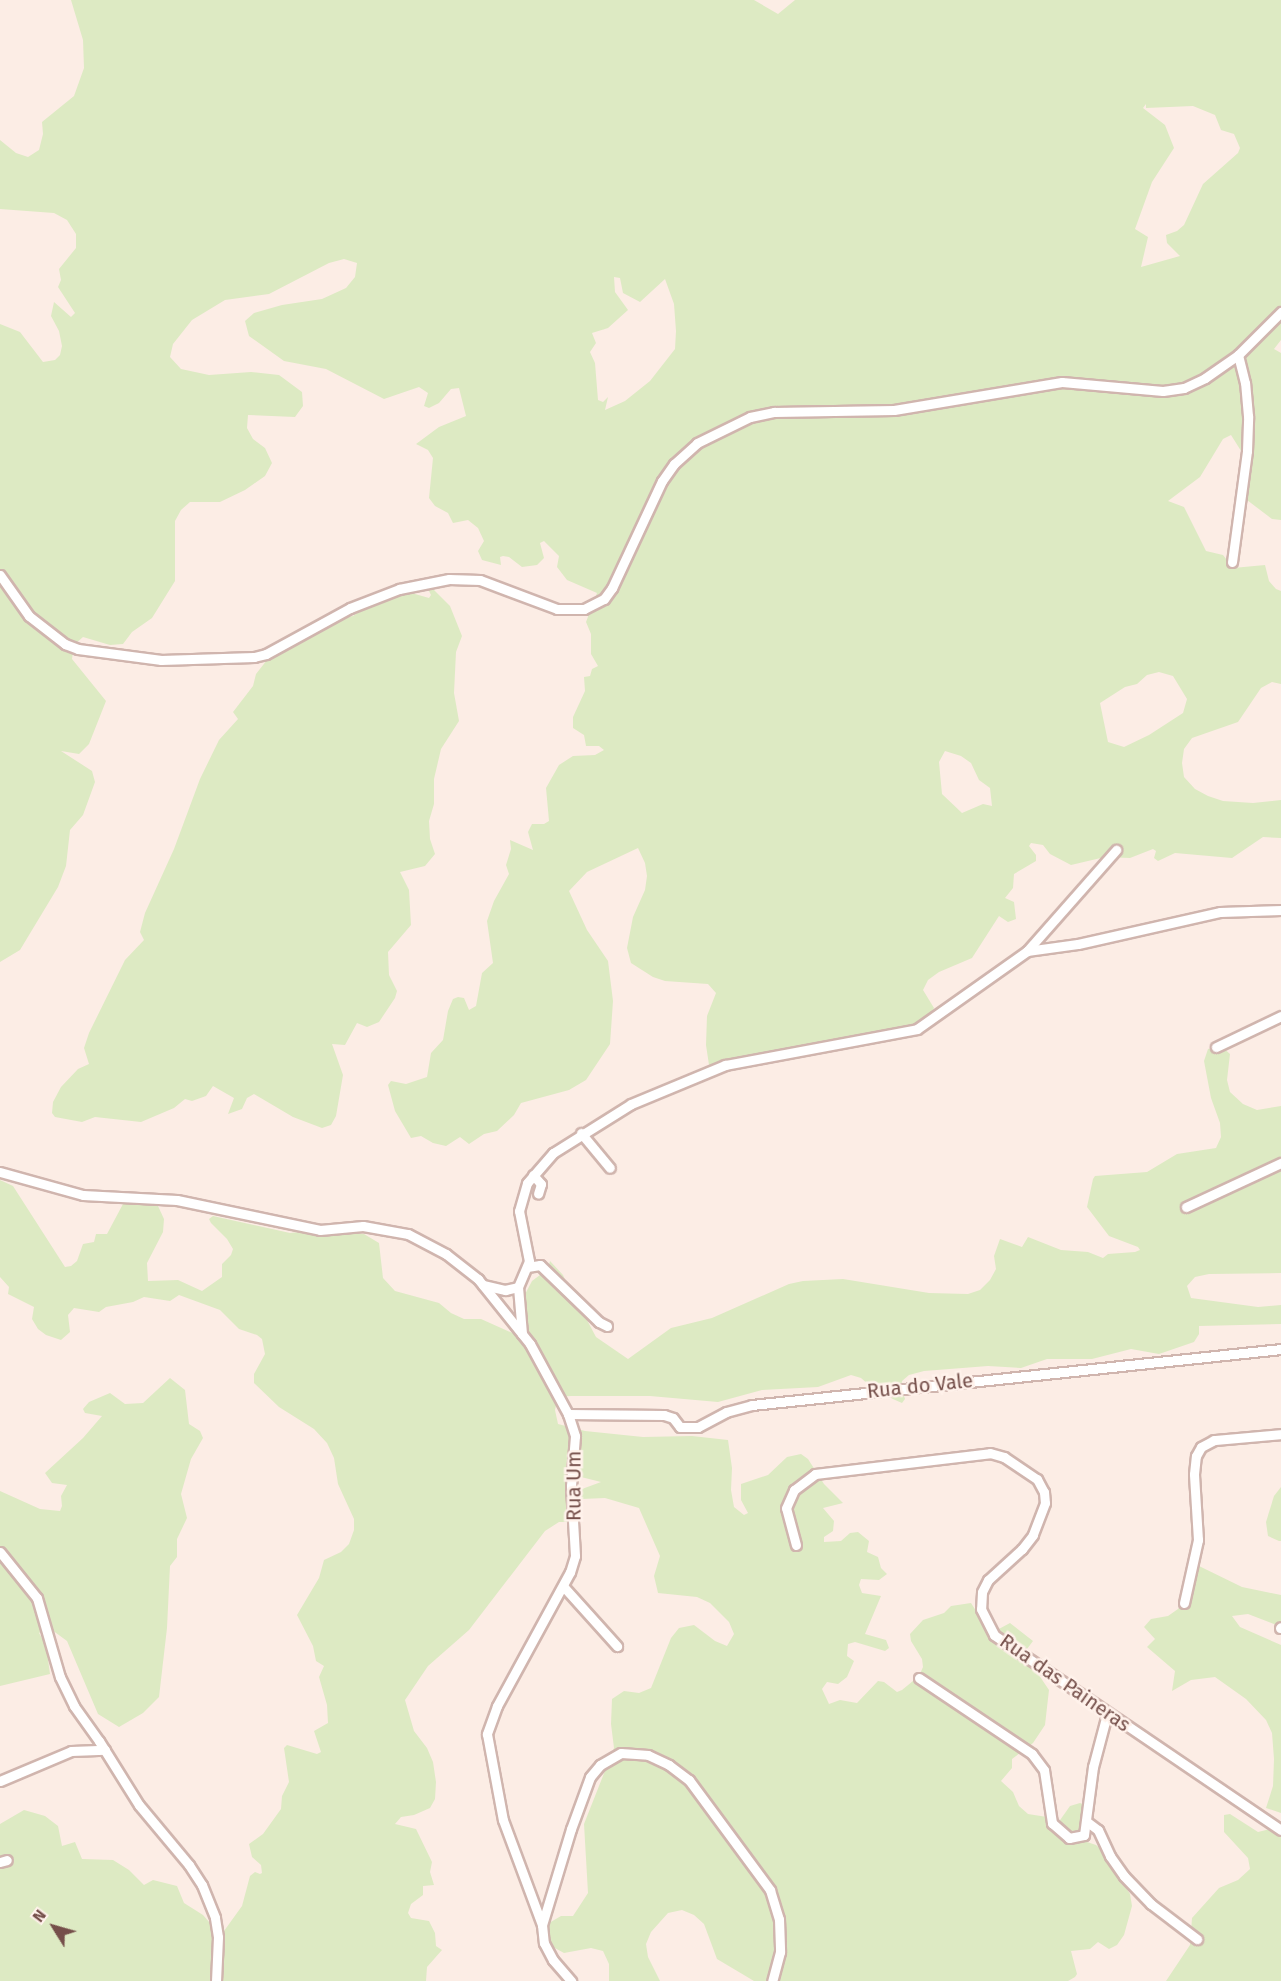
<!DOCTYPE html>
<html>
<head>
<meta charset="utf-8">
<style>
	body { margin:0 }
	#map { position:relative; width:1281px; height:1981px; overflow:hidden; background:#fcede5; font-family:"Fira Sans",sans-serif }
	div>[style] { position:absolute }
	.green>* { inset:0; background:#ddeac3 }
	.roads { filter:drop-shadow(2px 0 #d0b5ae) drop-shadow(-2px 0 #d0b5ae) drop-shadow(0 2px #d0b5ae) drop-shadow(0 -2px #d0b5ae) }
	.minor>* { height:9px; margin:-4.5px; padding:0 4.5px; transform-origin:4.5px; border-radius:4.5px; background:#fff }
	span { translate:-50% -50%; white-space:nowrap; text-align:center; line-height:1.15; -webkit-text-stroke:5px #fff2eb; paint-order:stroke }
	.street-label { font-size:20px; color:#754f4a }
	.north { position:absolute; left:24px; top:1897px; width:60px; height:60px; -webkit-text-stroke:4px #fff2eb; paint-order:stroke; rotate:307deg; font-size:16px; font-weight:700; line-height:24px; text-align:center; color:#754f4a }
	.north::after { content:''; display:block; margin:auto; width:21px; height:27px; background:#754f4a; clip-path:polygon(50% 0,100% 100%,50% 72%,0 100%) }
</style>
</head>
<body>
<div id="map">
	<div class="green">
		<i style="clip-path:polygon(evenodd,71px 0,754px 0,778px 14px,795px 0,1281px 0,1281px 340px,1274px 349px,1281px 353px,1281px 520px,1272px 519px,1247px 500px,1244px 491px,1243px 454px,1231px 435px,1223px 439px,1200px 477px,1168px 501px,1184px 507px,1206px 551px,1223px 555px,1233px 568px,1265px 565px,1269px 581px,1276px 589px,1281px 591px,1281px 684px,1272px 682px,1261px 688px,1238px 722px,1192px 738px,1184px 749px,1182px 763px,1184px 777px,1195px 789px,1208px 796px,1223px 801px,1253px 803px,1281px 800px,1281px 838px,1263px 837px,1232px 858px,1175px 853px,1158px 861px,1154px 858px,1156px 851px,1153px 849px,1130px 858px,1105px 857px,1071px 865px,1050px 854px,1043px 845px,1031px 843px,1029px 846px,1036px 855px,1036px 861px,1014px 874px,1013px 888px,1005px 898px,1014px 902px,1016px 919px,1008px 922px,999px 916px,972px 958px,939px 972px,928px 980px,923px 990px,934px 1008px,920px 1029px,903px 1038px,833px 1039px,742px 1065px,709px 1065px,706px 1045px,707px 1016px,716px 993px,708px 984px,665px 981px,653px 977px,631px 963px,627px 948px,633px 917px,645px 890px,647px 876px,645px 863px,638px 848px,587px 872px,569px 891px,587px 930px,608px 961px,613px 1001px,610px 1044px,586px 1080px,569px 1090px,521px 1103px,514px 1115px,497px 1131px,484px 1134px,469px 1144px,460px 1137px,446px 1146px,433px 1143px,421px 1136px,411px 1138px,395px 1111px,388px 1085px,391px 1081px,406px 1084px,427px 1077px,431px 1053px,443px 1040px,448px 1011px,453px 999px,458px 997px,464px 998px,469px 1010px,476px 1006px,482px 973px,493px 963px,487px 921px,494px 901px,509px 874px,506px 865px,511px 849px,510px 840px,533px 850px,528px 832px,532px 824px,544px 824px,549px 821px,546px 788px,559px 765px,573px 756px,595px 755px,604px 750px,599px 746px,586px 746px,584px 735px,573px 728px,573px 717px,585px 691px,584px 677px,590px 676px,592px 669px,598px 666px,591px 654px,591px 634px,586px 622px,597px 593px,567px 580px,557px 567px,559px 556px,544px 541px,540px 543px,544px 558px,537px 565px,522px 567px,509px 557px,503px 556px,500px 557px,501px 565px,482px 560px,478px 551px,484px 541px,478px 528px,468px 520px,453px 523px,448px 513px,435px 506px,429px 498px,433px 458px,428px 450px,416px 444px,439px 427px,466px 416px,459px 388px,451px 389px,439px 403px,429px 408px,424px 406px,428px 393px,419px 387px,384px 399px,326px 369px,284px 361px,249px 336px,245px 321px,254px 313px,282px 305px,322px 299px,346px 288px,355px 277px,357px 263px,344px 259px,329px 263px,269px 294px,225px 300px,192px 320px,173px 344px,170px 357px,181px 369px,209px 375px,251px 372px,279px 375px,302px 392px,303px 406px,295px 417px,248px 415px,247px 428px,253px 439px,265px 448px,272px 463px,265px 476px,245px 490px,220px 502px,190px 502px,181px 510px,175px 521px,175px 581px,152px 618px,132px 632px,123px 644px,110px 645px,83px 637px,74px 645px,72px 659px,106px 701px,89px 744px,79px 754px,61px 751px,92px 771px,95px 782px,83px 815px,70px 830px,66px 866px,58px 887px,20px 950px,0 962px,0 324px,20px 332px,43px 362px,55px 360px,60px 355px,62px 346px,59px 331px,51px 316px,54px 302px,71px 317px,75px 313px,58px 287px,61px 280px,59px 269px,76px 248px,76px 234px,67px 220px,54px 213px,0 209px,0 140px,16px 153px,28px 157px,39px 150px,43px 134px,42px 122px,74px 96px,84px 68px,83px 40px,71px 0,1146px 104px,1146px 108px,1193px 106px,1215px 115px,1221px 130px,1234px 134px,1240px 148px,1238px 153px,1203px 184px,1184px 225px,1177px 231px,1166px 235px,1167px 243px,1180px 256px,1141px 267px,1148px 237px,1135px 229px,1152px 182px,1174px 148px,1165px 125px,1143px 108px,1146px 104px,71px 0,614px 277px,620px 278px,623px 293px,640px 302px,665px 279px,674px 304px,676px 331px,675px 349px,650px 381px,625px 401px,605px 410px,608px 397px,603px 402px,598px 400px,595px 363px,590px 352px,596px 343px,592px 333px,608px 328px,628px 310px,615px 292px,614px 277px,71px 0,1159px 672px,1173px 676px,1187px 699px,1183px 713px,1149px 735px,1124px 747px,1108px 742px,1100px 703px,1125px 687px,1137px 684px,1147px 675px,1159px 672px,71px 0,945px 751px,961px 756px,971px 763px,979px 780px,990px 788px,992px 806px,983px 804px,962px 813px,942px 794px,939px 762px,945px 751px)"></i>
		<i style="clip-path:polygon(427px 587px,431px 587px,450px 606px,462px 636px,456px 652px,454px 693px,459px 721px,441px 749px,434px 779px,434px 804px,429px 821px,430px 839px,435px 854px,425px 866px,400px 872px,409px 890px,411px 925px,388px 952px,389px 975px,397px 991px,395px 998px,379px 1022px,367px 1027px,357px 1023px,345px 1045px,332px 1044px,343px 1075px,336px 1116px,331px 1125px,322px 1128px,293px 1117px,254px 1094px,247px 1098px,242px 1109px,228px 1114px,234px 1098px,213px 1086px,206px 1096px,192px 1101px,185px 1099px,174px 1108px,141px 1122px,95px 1117px,82px 1122px,55px 1117px,52px 1113px,53px 1102px,61px 1087px,78px 1069px,89px 1064px,84px 1048px,89px 1033px,125px 960px,144px 940px,140px 932px,145px 913px,174px 849px,200px 779px,219px 740px,238px 719px,233px 712px,253px 686px,256px 674px,274px 651px,338px 619px,353px 616px,384px 594px,408px 592px,429px 598px,431px 595px)"></i>
		<i style="clip-path:polygon(1221px 1046px,1230px 1054px,1227px 1080px,1230px 1092px,1243px 1104px,1257px 1110px,1281px 1106px,1281px 1273px,1209px 1274px,1195px 1277px,1187px 1286px,1191px 1298px,1258px 1307px,1281px 1305px,1281px 1324px,1199px 1326px,1199px 1334px,1194px 1342px,1159px 1354px,1131px 1349px,1092px 1359px,1047px 1359px,1021px 1368px,988px 1366px,924px 1371px,909px 1375px,902px 1381px,901px 1387px,905px 1399px,902px 1403px,877px 1392px,861px 1378px,851px 1375px,818px 1387px,762px 1390px,718px 1402px,650px 1396px,571px 1396px,558px 1397px,555px 1410px,558px 1424px,585px 1431px,643px 1437px,692px 1436px,728px 1440px,732px 1468px,731px 1490px,734px 1507px,744px 1515px,748px 1513px,741px 1500px,741px 1484px,768px 1475px,787px 1457px,801px 1454px,808px 1459px,824px 1484px,843px 1503px,823px 1508px,834px 1521px,833px 1531px,824px 1537px,824px 1542px,841px 1541px,850px 1533px,858px 1532px,869px 1541px,867px 1552px,878px 1557px,881px 1568px,887px 1574px,879px 1580px,861px 1579px,859px 1585px,862px 1593px,881px 1596px,865px 1634px,886px 1640px,889px 1648px,885px 1651px,855px 1642px,848px 1644px,847px 1656px,854px 1661px,847px 1677px,838px 1684px,827px 1682px,822px 1689px,829px 1704px,840px 1700px,857px 1703px,878px 1681px,884px 1682px,897px 1692px,902px 1690px,919px 1676px,923px 1667px,922px 1659px,911px 1641px,910px 1634px,923px 1620px,944px 1613px,951px 1606px,971px 1603px,985px 1625px,997px 1630px,1010px 1623px,1033px 1641px,1024px 1653px,1049px 1690px,1045px 1725px,1033px 1743px,1012px 1759px,1012px 1768px,1001px 1781px,1013px 1792px,1019px 1806px,1028px 1814px,1047px 1817px,1058px 1823px,1070px 1806px,1080px 1803px,1087px 1806px,1092px 1813px,1094px 1824px,1081px 1840px,1096px 1845px,1104px 1852px,1130px 1894px,1132px 1906px,1124px 1935px,1117px 1945px,1109px 1949px,1098px 1942px,1090px 1949px,1071px 1951px,1077px 1974px,1075px 1977px,1068px 1981px,754px 1981px,717px 1959px,704px 1924px,694px 1915px,682px 1910px,668px 1913px,651px 1932px,646px 1944px,648px 1957px,660px 1981px,609px 1981px,609px 1964px,603px 1951px,591px 1948px,564px 1953px,553px 1947px,547px 1936px,549px 1923px,561px 1916px,573px 1916px,588px 1893px,584px 1824px,614px 1748px,611px 1724px,612px 1699px,624px 1691px,639px 1693px,651px 1688px,671px 1638px,679px 1628px,694px 1625px,715px 1641px,727px 1646px,734px 1634px,729px 1622px,710px 1603px,697px 1597px,658px 1593px,654px 1576px,660px 1556px,639px 1508px,605px 1498px,582px 1499px,580px 1495px,582px 1489px,601px 1482px,569px 1474px,568px 1522px,559px 1522px,545px 1531px,469px 1630px,428px 1666px,405px 1700px,414px 1731px,427px 1748px,433px 1762px,436px 1782px,435px 1799px,430px 1808px,414px 1815px,401px 1817px,395px 1824px,416px 1829px,432px 1862px,430px 1872px,434px 1885px,423px 1886px,423px 1895px,411px 1904px,408px 1913px,411px 1918px,429px 1921px,435px 1933px,436px 1946px,442px 1950px,427px 1967px,426px 1981px,0 1981px,0 1824px,24px 1810px,45px 1816px,58px 1826px,62px 1846px,75px 1842px,82px 1859px,113px 1860px,129px 1870px,144px 1885px,153px 1880px,177px 1886px,184px 1903px,203px 1915px,210px 1923px,219px 1963px,224px 1931px,242px 1906px,250px 1876px,255px 1872px,260px 1874px,262px 1873px,261px 1865px,252px 1857px,249px 1844px,263px 1834px,281px 1809px,282px 1796px,289px 1782px,284px 1748px,287px 1745px,317px 1754px,321px 1752px,314px 1731px,328px 1723px,327px 1705px,319px 1677px,324px 1666px,316px 1661px,313px 1646px,297px 1615px,319px 1578px,324px 1560px,341px 1552px,349px 1544px,354px 1530px,354px 1519px,338px 1484px,334px 1458px,327px 1443px,314px 1429px,279px 1407px,254px 1383px,254px 1374px,265px 1354px,262px 1339px,257px 1335px,239px 1329px,220px 1310px,179px 1295px,170px 1301px,144px 1297px,133px 1302px,106px 1307px,99px 1312px,74px 1308px,68px 1315px,70px 1332px,61px 1340px,46px 1335px,38px 1329px,32px 1319px,34px 1307px,8px 1294px,9px 1287px,0 1277px,0 1180px,13px 1186px,65px 1267px,71px 1266px,77px 1261px,83px 1244px,94px 1242px,96px 1234px,107px 1234px,123px 1204px,131px 1200px,150px 1202px,158px 1206px,164px 1219px,163px 1232px,147px 1263px,148px 1281px,178px 1280px,202px 1291px,222px 1277px,222px 1264px,231px 1255px,233px 1249px,227px 1239px,211px 1223px,209px 1219px,213px 1216px,290px 1233px,328px 1229px,364px 1234px,379px 1243px,383px 1278px,395px 1291px,439px 1303px,451px 1313px,464px 1319px,481px 1319px,517px 1335px,522px 1300px,532px 1281px,548px 1269px,550px 1261px,563px 1275px,575px 1303px,580px 1307px,596px 1337px,628px 1359px,671px 1328px,712px 1318px,789px 1284px,803px 1281px,843px 1279px,929px 1293px,968px 1294px,980px 1290px,990px 1280px,996px 1269px,994px 1256px,1000px 1239px,1022px 1247px,1028px 1237px,1061px 1250px,1088px 1252px,1103px 1258px,1108px 1254px,1135px 1252px,1140px 1250px,1138px 1247px,1109px 1236px,1087px 1207px,1093px 1179px,1095px 1176px,1147px 1172px,1177px 1154px,1216px 1148px,1221px 1137px,1220px 1123px,1211px 1098px,1204px 1061px,1208px 1049px)"></i>
		<i style="clip-path:polygon(170px 1378px,185px 1390px,189px 1424px,200px 1431px,203px 1438px,191px 1459px,181px 1494px,187px 1518px,177px 1539px,177px 1557px,170px 1566px,167px 1628px,159px 1697px,143px 1713px,119px 1727px,98px 1714px,67px 1641px,48px 1627px,39px 1633px,46px 1645px,50px 1674px,0 1686px,0 1491px,40px 1509px,60px 1511px,62px 1506px,61px 1496px,67px 1485px,52px 1483px,45px 1473px,83px 1438px,102px 1416px,85px 1413px,83px 1409px,89px 1402px,110px 1393px,125px 1404px,143px 1403px)"></i>
		<i style="clip-path:polygon(1281px 1487px,1281px 1541px,1279px 1541px,1268px 1536px,1266px 1522px,1274px 1496px)"></i>
		<i style="clip-path:polygon(1199px 1566px,1242px 1587px,1281px 1595px,1281px 1625px,1279px 1626px,1248px 1614px,1232px 1616px,1240px 1627px,1281px 1645px,1281px 1813px,1266px 1808px,1273px 1786px,1274px 1759px,1272px 1733px,1266px 1720px,1246px 1699px,1215px 1677px,1191px 1680px,1172px 1691px,1175px 1671px,1147px 1647px,1155px 1639px,1144px 1627px,1151px 1619px,1168px 1616px,1178px 1609px,1194px 1587px)"></i>
		<i style="clip-path:polygon(1230px 1814px,1258px 1832px,1274px 1828px,1281px 1834px,1281px 1981px,1166px 1981px,1190px 1945px,1192px 1918px,1219px 1888px,1238px 1880px,1250px 1869px,1248px 1858px,1224px 1832px,1224px 1815px)"></i>
	</div>
	<div class="roads">
		<div class="minor">
			<i style="left:1232px;top:562px;width:112px;rotate:-82.3deg"></i>
			<i style="left:1247px;top:451px;width:35px;rotate:-88deg"></i>
			<i style="left:1248px;top:416px;width:33px;rotate:-95deg"></i>
			<i style="left:1245px;top:383px;width:29px;rotate:-104deg"></i>
			<i style="left:0;top:575px;width:50px;rotate:54.7deg"></i>
			<i style="left:29px;top:616px;width:46px;rotate:37.9deg"></i>
			<i style="left:65px;top:644px;width:14px;rotate:21deg"></i>
			<i style="left:78px;top:649px;width:84px;rotate:7.5deg"></i>
			<i style="left:161px;top:660px;width:93px;rotate:-1.8deg"></i>
			<i style="left:254px;top:657px;width:12px;rotate:-14deg"></i>
			<i style="left:266px;top:654px;width:96px;rotate:-28.7deg"></i>
			<i style="left:350px;top:608px;width:53px;rotate:-21.2deg"></i>
			<i style="left:399px;top:589px;width:51px;rotate:-11.3deg"></i>
			<i style="left:449px;top:579px;width:31px;rotate:2deg"></i>
			<i style="left:480px;top:580px;width:82px;rotate:20.6deg"></i>
			<i style="left:557px;top:609px;width:27px"></i>
			<i style="left:584px;top:609px;width:22px;rotate:-27deg"></i>
			<i style="left:604px;top:599px;width:14px;rotate:-54deg"></i>
			<i style="left:612px;top:588px;width:118px;rotate:-65deg"></i>
			<i style="left:662px;top:481px;width:21px;rotate:-55deg"></i>
			<i style="left:674px;top:464px;width:31px;rotate:-42deg"></i>
			<i style="left:697px;top:443px;width:59px;rotate:-26.1deg"></i>
			<i style="left:750px;top:417px;width:25px;rotate:-12deg"></i>
			<i style="left:774px;top:412px;width:120px;rotate:-1deg"></i>
			<i style="left:894px;top:410px;width:170px;rotate:-9.5deg"></i>
			<i style="left:1062px;top:382px;width:101px;rotate:5.1deg"></i>
			<i style="left:1163px;top:391px;width:21px;rotate:-8deg"></i>
			<i style="left:1184px;top:388px;width:23px;rotate:-25deg"></i>
			<i style="left:1205px;top:378px;width:40px;rotate:-34.9deg"></i>
			<i style="left:1238px;top:355px;width:61px;rotate:-45deg"></i>
			<i style="left:1027px;top:951px;width:135px;rotate:-48.6deg"></i>
			<i style="left:1216px;top:1047px;width:72px;rotate:-25.5deg"></i>
			<i style="left:581px;top:1133px;width:45px;rotate:50.4deg"></i>
			<i style="left:0;top:1172px;width:86px;rotate:15.5deg"></i>
			<i style="left:83px;top:1195px;width:94px;rotate:3deg"></i>
			<i style="left:177px;top:1200px;width:146px;rotate:11.8deg"></i>
			<i style="left:320px;top:1230px;width:43px;rotate:-5.3deg"></i>
			<i style="left:363px;top:1226px;width:46px;rotate:10.1deg"></i>
			<i style="left:408px;top:1234px;width:43px;rotate:27.8deg"></i>
			<i style="left:446px;top:1254px;width:41px;rotate:38deg"></i>
			<i style="left:478px;top:1279px;width:83px;rotate:51.3deg"></i>
			<i style="left:530px;top:1344px;width:80px;rotate:61.5deg"></i>
			<i style="left:568px;top:1414px;width:23px;rotate:72deg"></i>
			<i style="left:575px;top:1436px;width:50px;rotate:94.6deg"></i>
			<i style="left:571px;top:1486px;width:70px;rotate:86.7deg"></i>
			<i style="left:575px;top:1556px;width:17px;rotate:107deg"></i>
			<i style="left:570px;top:1572px;width:153px;rotate:118.6deg"></i>
			<i style="left:497px;top:1706px;width:30px;rotate:110deg"></i>
			<i style="left:487px;top:1734px;width:87px;rotate:79.5deg"></i>
			<i style="left:503px;top:1820px;width:112px;rotate:69.6deg"></i>
			<i style="left:542px;top:1925px;width:18px;rotate:84deg"></i>
			<i style="left:544px;top:1943px;width:19px;rotate:62deg"></i>
			<i style="left:553px;top:1960px;width:28px;rotate:49deg"></i>
			<i style="left:533px;top:1175px;width:12px;rotate:48deg"></i>
			<i style="left:541px;top:1184px;width:10px;rotate:107deg"></i>
			<i style="left:1186px;top:1207px;width:105px;rotate:-24.9deg"></i>
			<i style="left:527px;top:1267px;width:13px;rotate:-9deg"></i>
			<i style="left:540px;top:1265px;width:82px;rotate:44deg"></i>
			<i style="left:599px;top:1322px;width:9px;rotate:27deg"></i>
			<i style="left:483px;top:1285px;width:23px;rotate:13deg"></i>
			<i style="left:505px;top:1290px;width:13px;rotate:-13deg"></i>
			<i style="left:518px;top:1287px;width:28px;rotate:-67deg"></i>
			<i style="left:529px;top:1261px;width:51px;rotate:-101.3deg"></i>
			<i style="left:519px;top:1211px;width:29px;rotate:-74deg"></i>
			<i style="left:527px;top:1183px;width:40px;rotate:-49deg"></i>
			<i style="left:553px;top:1153px;width:92px;rotate:-32.1deg"></i>
			<i style="left:631px;top:1104px;width:102px;rotate:-22.5deg"></i>
			<i style="left:725px;top:1065px;width:195px;rotate:-10.6deg"></i>
			<i style="left:917px;top:1029px;width:135px;rotate:-35.3deg"></i>
			<i style="left:1027px;top:951px;width:51px;rotate:-7.8deg"></i>
			<i style="left:1078px;top:944px;width:146px;rotate:-12.7deg"></i>
			<i style="left:1220px;top:912px;width:61px;rotate:-1.9deg"></i>
			<i style="left:518px;top:1287px;width:47px;rotate:85.1deg"></i>
			<i style="left:568px;top:1414px;width:96px;rotate:0.6deg"></i>
			<i style="left:664px;top:1415px;width:9px;rotate:18deg"></i>
			<i style="left:673px;top:1418px;width:11px;rotate:52deg"></i>
			<i style="left:680px;top:1427px;width:18px"></i>
			<i style="left:698px;top:1427px;width:32px;rotate:-28deg"></i>
			<i style="left:726px;top:1412px;width:27px;rotate:-15deg"></i>
			<i style="left:752px;top:1405px;width:532px;rotate:-6.04deg"></i>
			<i style="left:796px;top:1545px;width:38px;rotate:-105deg"></i>
			<i style="left:786px;top:1508px;width:20px;rotate:-66deg"></i>
			<i style="left:794px;top:1490px;width:26px;rotate:-37deg"></i>
			<i style="left:815px;top:1474px;width:176px;rotate:-6.8deg"></i>
			<i style="left:990px;top:1453px;width:15px;rotate:16deg"></i>
			<i style="left:1004px;top:1457px;width:40px;rotate:34deg"></i>
			<i style="left:1037px;top:1479px;width:15px;rotate:62deg"></i>
			<i style="left:1044px;top:1492px;width:11px;rotate:85deg"></i>
			<i style="left:1045px;top:1503px;width:34px;rotate:111deg"></i>
			<i style="left:1033px;top:1535px;width:18px;rotate:128deg"></i>
			<i style="left:1022px;top:1549px;width:46px;rotate:137.6deg"></i>
			<i style="left:988px;top:1580px;width:13px;rotate:117deg"></i>
			<i style="left:982px;top:1592px;width:17px;rotate:93deg"></i>
			<i style="left:981px;top:1609px;width:29px;rotate:63deg"></i>
			<i style="left:994px;top:1635px;width:347px;rotate:34.2deg"></i>
			<i style="left:0;top:1552px;width:59px;rotate:51.2deg"></i>
			<i style="left:37px;top:1598px;width:82px;rotate:73.8deg"></i>
			<i style="left:60px;top:1677px;width:32px;rotate:64deg"></i>
			<i style="left:74px;top:1706px;width:43px;rotate:54.5deg"></i>
			<i style="left:99px;top:1741px;width:75px;rotate:58deg"></i>
			<i style="left:139px;top:1805px;width:78px;rotate:50.2deg"></i>
			<i style="left:189px;top:1865px;width:24px;rotate:57deg"></i>
			<i style="left:202px;top:1885px;width:35px;rotate:68deg"></i>
			<i style="left:215px;top:1918px;width:19px;rotate:81deg"></i>
			<i style="left:218px;top:1937px;width:44px;rotate:92.6deg"></i>
			<i style="left:563px;top:1586px;width:81px;rotate:48deg"></i>
			<i style="left:1184px;top:1603px;width:65px;rotate:-77.5deg"></i>
			<i style="left:1198px;top:1540px;width:66px;rotate:-93.5deg"></i>
			<i style="left:1194px;top:1474px;width:18px;rotate:-84deg"></i>
			<i style="left:1196px;top:1456px;width:10px;rotate:-61deg"></i>
			<i style="left:1201px;top:1447px;width:15px;rotate:-28deg"></i>
			<i style="left:1214px;top:1440px;width:67px;rotate:-5.1deg"></i>
			<i style="left:1280px;top:1628px;width:1px;rotate:-45deg"></i>
			<i style="left:919px;top:1678px;width:136px;rotate:33.9deg"></i>
			<i style="left:1032px;top:1754px;width:20px;rotate:53deg"></i>
			<i style="left:1044px;top:1770px;width:54px;rotate:81.4deg"></i>
			<i style="left:1052px;top:1823px;width:23px;rotate:41deg"></i>
			<i style="left:1069px;top:1838px;width:15px;rotate:-11deg"></i>
			<i style="left:1084px;top:1835px;width:69px;rotate:-82.5deg"></i>
			<i style="left:1093px;top:1767px;width:55px;rotate:-75.2deg"></i>
			<i style="left:0;top:1781px;width:77px;rotate:-22.9deg"></i>
			<i style="left:71px;top:1751px;width:34px;rotate:-2deg"></i>
			<i style="left:1086px;top:1821px;width:15px;rotate:37deg"></i>
			<i style="left:1098px;top:1830px;width:29px;rotate:65deg"></i>
			<i style="left:1110px;top:1856px;width:24px;rotate:55deg"></i>
			<i style="left:1124px;top:1876px;width:39px;rotate:46deg"></i>
			<i style="left:1151px;top:1904px;width:58px;rotate:37.3deg"></i>
			<i style="left:0;top:1862px;width:7px;rotate:-16deg"></i>
			<i style="left:542px;top:1925px;width:100px;rotate:-73.2deg"></i>
			<i style="left:571px;top:1829px;width:55px;rotate:-69.9deg"></i>
			<i style="left:590px;top:1777px;width:16px;rotate:-50deg"></i>
			<i style="left:600px;top:1765px;width:24px;rotate:-30deg"></i>
			<i style="left:621px;top:1753px;width:27px;rotate:4deg"></i>
			<i style="left:648px;top:1755px;width:23px;rotate:25deg"></i>
			<i style="left:669px;top:1765px;width:25px;rotate:37deg"></i>
			<i style="left:689px;top:1780px;width:137px;rotate:53.6deg"></i>
			<i style="left:770px;top:1890px;width:30px;rotate:73deg"></i>
			<i style="left:779px;top:1919px;width:33px;rotate:88deg"></i>
			<i style="left:780px;top:1952px;width:30px;rotate:105deg"></i>
		</div>
	</div>
	<div class="street-label">
		<span style="left:920px;top:1386px;rotate:-6deg">Rua do Vale</span>
		<span style="left:574px;top:1486px;rotate:-90deg">Rua Um</span>
		<span style="left:1065px;top:1683px;rotate:35deg">Rua das Paineras</span>
	</div>
	<div class="north">N</div>
</div>
</body>
</html>
